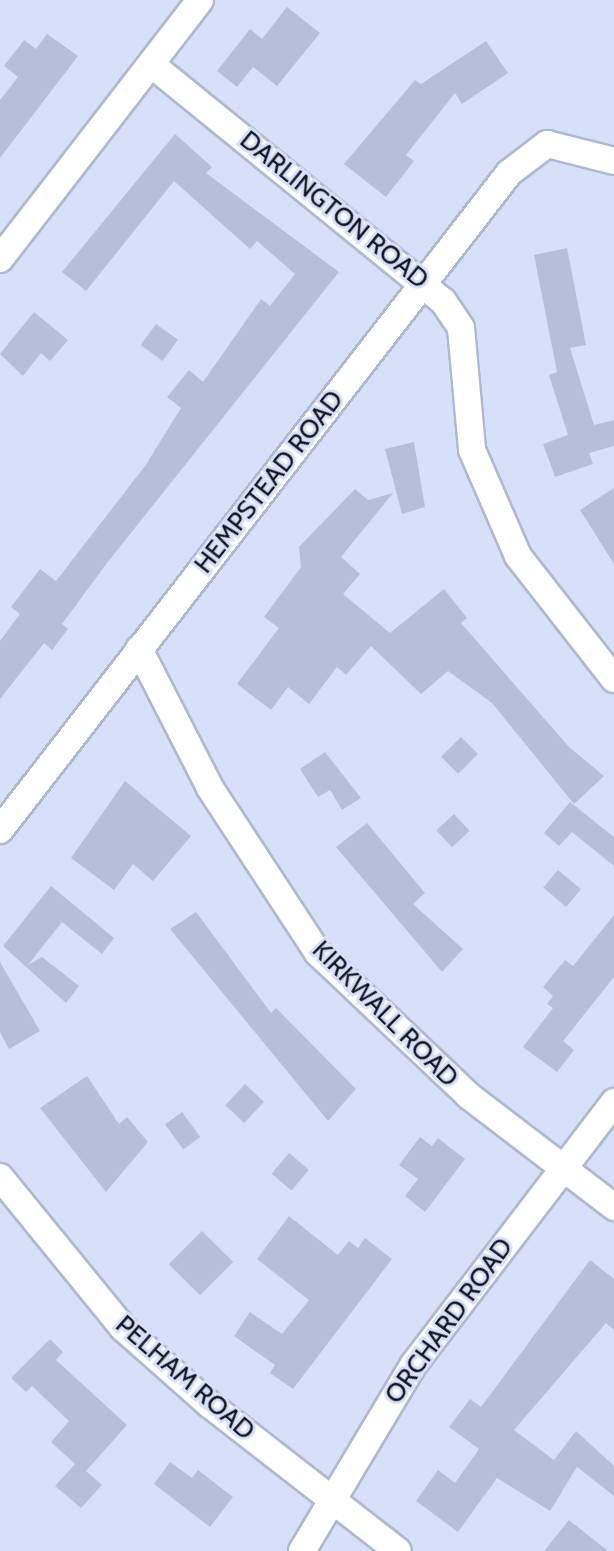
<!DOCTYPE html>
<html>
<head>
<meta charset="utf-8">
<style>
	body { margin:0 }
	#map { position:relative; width:614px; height:1551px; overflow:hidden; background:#d6e1f9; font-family:Cabin,sans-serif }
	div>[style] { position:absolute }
	.building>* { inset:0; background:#b5c0d8; transform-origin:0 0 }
	.roads { filter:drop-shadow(2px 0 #aeb9d0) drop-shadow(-2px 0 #aeb9d0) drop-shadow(0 2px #aeb9d0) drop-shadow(0 -2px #aeb9d0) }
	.street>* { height:26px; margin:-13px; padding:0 13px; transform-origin:13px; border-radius:13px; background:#fff }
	span { translate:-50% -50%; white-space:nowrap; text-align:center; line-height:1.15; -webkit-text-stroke:6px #d6e1f9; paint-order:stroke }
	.street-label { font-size:26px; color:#10141c }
</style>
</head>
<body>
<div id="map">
	<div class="building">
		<i style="clip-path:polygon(287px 7px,320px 33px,277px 86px,253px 67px,237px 87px,217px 71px,250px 29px,262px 39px)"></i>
		<i style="clip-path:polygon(47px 34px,78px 56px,0 158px,0 100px,18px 77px,4px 66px,24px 40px,36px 49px)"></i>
		<i style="clip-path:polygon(486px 41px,508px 73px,462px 104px,455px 93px,406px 155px,414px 161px,386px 197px,344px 164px,415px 80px,421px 84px)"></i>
		<i style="clip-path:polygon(175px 134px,212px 167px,206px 173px,339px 272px,107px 563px,62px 624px,68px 629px,52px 650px,44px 643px,0 699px,0 641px,20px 614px,11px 607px,40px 569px,56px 581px,145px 466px,181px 408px,167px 397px,189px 370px,203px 382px,261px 299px,270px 306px,295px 274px,257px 241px,250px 249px,174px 181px,86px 291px,62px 272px)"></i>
		<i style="clip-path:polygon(567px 248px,586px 345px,570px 348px,594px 425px,614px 420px,614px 446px,589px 453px,593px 464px,555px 477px,543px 444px,568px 435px,549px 375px,557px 372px,534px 255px)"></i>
		<i style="clip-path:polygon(34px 312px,68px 340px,50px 361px,41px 353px,23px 376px,0 354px)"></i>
		<i style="left:156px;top:324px;width:27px;height:26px;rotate:36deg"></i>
		<i style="clip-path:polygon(414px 442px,425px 507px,402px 514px,385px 449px)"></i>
		<i style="clip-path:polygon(614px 488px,614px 564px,580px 510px)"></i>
		<i style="clip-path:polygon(355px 489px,368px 500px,393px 493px,341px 557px,360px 574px,343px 594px,390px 633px,444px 589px,467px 618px,461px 623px,569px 747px,604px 776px,574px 804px,492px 703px,448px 671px,421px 694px,371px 646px,346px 675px,337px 667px,309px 704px,288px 687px,271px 710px,237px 684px,279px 628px,264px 617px,301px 567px,299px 547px)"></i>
		<i style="left:461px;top:737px;width:24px;height:28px;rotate:45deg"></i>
		<i style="clip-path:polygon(325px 752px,361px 798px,342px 810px,330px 790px,318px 797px,300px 769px)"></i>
		<i style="clip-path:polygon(125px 781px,191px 836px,153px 881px,133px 864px,114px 890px,71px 858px)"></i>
		<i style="clip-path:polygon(570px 802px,614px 837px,614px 866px,572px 832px,559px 846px,544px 833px)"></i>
		<i style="left:454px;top:814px;width:23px;height:24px;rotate:47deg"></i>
		<i style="clip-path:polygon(367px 823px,425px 893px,413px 904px,463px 949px,442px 972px,336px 847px)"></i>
		<i style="left:558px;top:870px;width:30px;height:23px;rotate:40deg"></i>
		<i style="clip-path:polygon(51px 886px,114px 938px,102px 954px,62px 922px,28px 965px,42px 957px,79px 986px,66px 1003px,3px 946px)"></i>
		<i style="clip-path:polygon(196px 912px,271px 1013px,276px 1008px,356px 1089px,328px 1121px,170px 929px)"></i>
		<i style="clip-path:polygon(614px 915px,614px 977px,563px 1041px,574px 1050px,557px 1072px,523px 1047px,553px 1008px,547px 1004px,553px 996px,543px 987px,565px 960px,573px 966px)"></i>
		<i style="clip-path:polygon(0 962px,40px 1031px,9px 1049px,0 1032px)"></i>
		<i style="clip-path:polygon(87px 1076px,119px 1124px,127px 1117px,148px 1142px,106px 1192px,40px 1108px)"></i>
		<i style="left:245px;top:1084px;width:26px;height:29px;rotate:43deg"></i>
		<i style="left:182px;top:1112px;width:31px;height:21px;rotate:54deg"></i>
		<i style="clip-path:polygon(420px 1137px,432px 1146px,438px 1138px,465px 1159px,425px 1212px,405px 1196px,418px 1179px,399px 1165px)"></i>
		<i style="left:289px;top:1153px;width:26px;height:27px;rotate:40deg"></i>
		<i style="clip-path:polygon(289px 1216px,338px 1255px,349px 1241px,358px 1248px,365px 1238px,392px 1259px,293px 1389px,270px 1373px,275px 1365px,234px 1336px,250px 1312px,282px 1334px,309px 1300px,257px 1259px)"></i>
		<i style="left:202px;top:1231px;width:44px;height:47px;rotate:45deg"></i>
		<i style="clip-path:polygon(590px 1260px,614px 1279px,614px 1330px,606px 1323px,514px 1430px,554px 1460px,576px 1431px,614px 1466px,614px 1496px,577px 1467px,550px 1511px,497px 1478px,458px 1532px,416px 1501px,438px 1470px,455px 1483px,479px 1449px,449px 1427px,470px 1399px,481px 1407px)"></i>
		<i style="clip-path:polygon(50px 1339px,63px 1352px,56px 1360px,127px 1425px,86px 1471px,102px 1485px,81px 1508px,55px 1486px,75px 1464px,51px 1442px,69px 1421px,32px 1386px,26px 1392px,11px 1378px)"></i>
		<i style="clip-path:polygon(170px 1462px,192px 1478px,198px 1470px,233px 1497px,210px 1527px,154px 1484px)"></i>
		<i style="clip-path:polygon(569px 1520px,608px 1551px,544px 1551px)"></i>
	</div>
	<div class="roads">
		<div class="street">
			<i style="left:151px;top:64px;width:376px;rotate:39.1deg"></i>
			<i style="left:443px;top:301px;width:32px;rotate:56deg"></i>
			<i style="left:461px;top:328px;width:122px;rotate:84.8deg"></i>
			<i style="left:472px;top:450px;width:116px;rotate:66.5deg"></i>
			<i style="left:518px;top:556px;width:156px;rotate:52deg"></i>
			<i style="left:0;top:259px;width:327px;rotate:-52.3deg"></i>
			<i style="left:139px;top:649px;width:156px;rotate:62.9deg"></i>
			<i style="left:210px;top:788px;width:197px;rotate:56.8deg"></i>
			<i style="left:318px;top:953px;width:208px;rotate:43.4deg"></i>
			<i style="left:469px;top:1096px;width:183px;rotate:37.4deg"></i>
			<i style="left:0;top:830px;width:831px;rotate:-52.23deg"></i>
			<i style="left:509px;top:173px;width:48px;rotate:-37.3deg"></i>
			<i style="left:547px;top:144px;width:69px;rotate:14.2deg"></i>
			<i style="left:0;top:1177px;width:195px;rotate:50.8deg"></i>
			<i style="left:123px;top:1328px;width:115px;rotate:41.5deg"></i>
			<i style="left:209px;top:1404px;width:239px;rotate:37.9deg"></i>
			<i style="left:302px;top:1551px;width:218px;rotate:-59.1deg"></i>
			<i style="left:414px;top:1364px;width:330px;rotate:-52.6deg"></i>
		</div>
	</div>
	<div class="street-label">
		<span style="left:334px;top:210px;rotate:39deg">DARLINGTON ROAD</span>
		<span style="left:269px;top:482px;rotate:-52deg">HEMPSTEAD ROAD</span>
		<span style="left:385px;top:1014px;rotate:45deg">KIRKWALL ROAD</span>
		<span style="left:449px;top:1321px;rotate:-54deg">ORCHARD ROAD</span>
		<span style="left:185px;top:1378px;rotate:41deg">PELHAM ROAD</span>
	</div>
</div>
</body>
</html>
